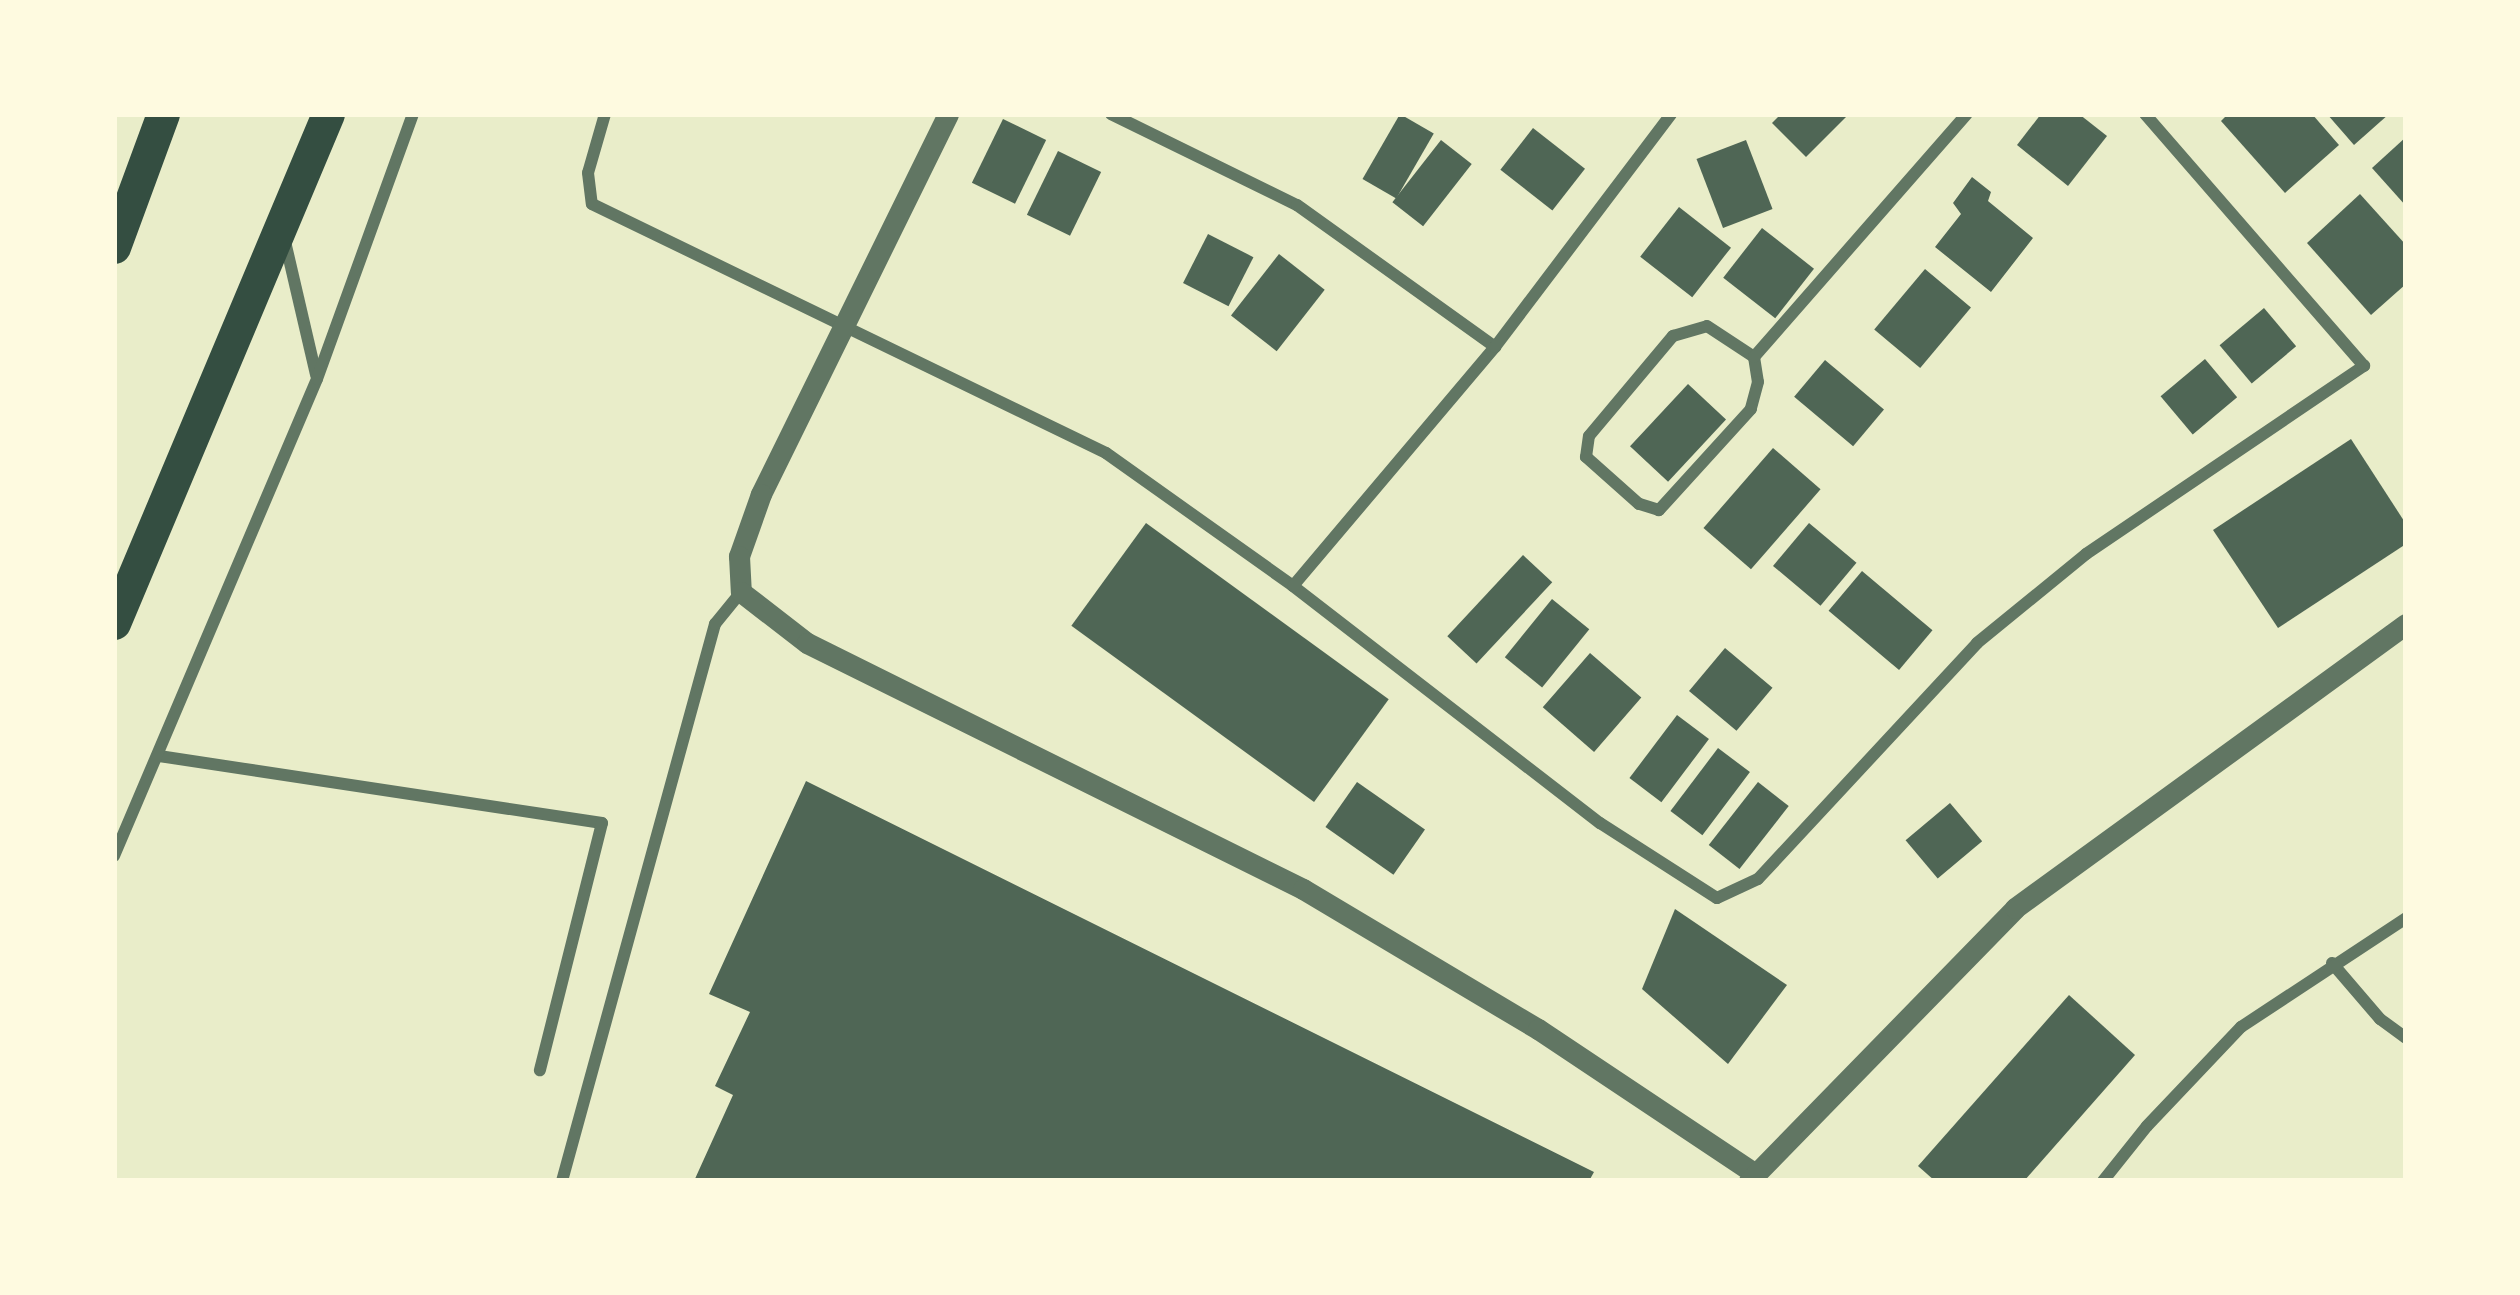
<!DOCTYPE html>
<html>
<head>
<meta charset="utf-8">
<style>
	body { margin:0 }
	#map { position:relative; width:2520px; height:1295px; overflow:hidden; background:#e9edc9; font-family:Quicksand,sans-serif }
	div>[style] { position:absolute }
	.building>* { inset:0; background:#4f6655; transform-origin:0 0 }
	.minor>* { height:12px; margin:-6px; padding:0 6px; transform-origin:6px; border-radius:6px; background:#617663 }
	.tertiary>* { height:21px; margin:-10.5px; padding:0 10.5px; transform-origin:10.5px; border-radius:10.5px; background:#617663 }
	.trunk>* { height:33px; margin:-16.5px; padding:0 16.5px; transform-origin:16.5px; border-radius:16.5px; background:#344e41 }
	span { translate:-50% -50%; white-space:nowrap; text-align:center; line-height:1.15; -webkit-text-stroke:9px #fefae0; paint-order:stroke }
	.frame { position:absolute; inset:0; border:117px solid #fefae0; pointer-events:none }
</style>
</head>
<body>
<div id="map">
	<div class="building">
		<i style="left:1400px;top:114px;width:39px;height:75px;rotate:30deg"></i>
		<i style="clip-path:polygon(1781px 114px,1849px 114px,1806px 157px,1772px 123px)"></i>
		<i style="clip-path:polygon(2041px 114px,2079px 114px,2107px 136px,2068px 186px,2017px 145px)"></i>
		<i style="clip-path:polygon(2228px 114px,2312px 114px,2339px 145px,2285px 193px,2221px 121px)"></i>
		<i style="clip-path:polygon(2327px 114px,2389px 114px,2354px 145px)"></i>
		<i style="left:1003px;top:119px;width:48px;height:71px;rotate:26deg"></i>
		<i style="left:1533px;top:128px;width:66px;height:53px;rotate:38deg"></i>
		<i style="clip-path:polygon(2406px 137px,2406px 206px,2372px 168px)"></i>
		<i style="left:1441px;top:140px;width:39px;height:79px;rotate:38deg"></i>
		<i style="left:1746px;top:140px;width:74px;height:53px;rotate:69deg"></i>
		<i style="left:1058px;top:151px;width:48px;height:71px;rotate:26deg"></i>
		<i style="clip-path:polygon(1972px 177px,1991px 192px,1988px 201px,2033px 238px,1991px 292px,1935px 247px,1961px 214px,1953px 203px)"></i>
		<i style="clip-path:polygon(2360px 194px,2406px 245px,2406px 284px,2371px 315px,2307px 243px)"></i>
		<i style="left:1679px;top:207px;width:66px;height:63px;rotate:38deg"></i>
		<i style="left:1762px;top:228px;width:66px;height:63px;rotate:38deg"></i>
		<i style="left:1208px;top:234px;width:51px;height:55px;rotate:27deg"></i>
		<i style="left:1279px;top:254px;width:58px;height:78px;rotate:38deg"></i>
		<i style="left:1925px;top:269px;width:60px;height:79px;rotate:40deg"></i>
		<i style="left:2264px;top:308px;width:50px;height:58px;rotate:50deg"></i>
		<i style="left:2205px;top:359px;width:50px;height:58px;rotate:50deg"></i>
		<i style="left:1825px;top:360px;width:77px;height:48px;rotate:40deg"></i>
		<i style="left:1688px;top:384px;width:52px;height:85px;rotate:43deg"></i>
		<i style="clip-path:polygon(2351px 439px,2406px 524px,2406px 544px,2278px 628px,2213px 530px)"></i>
		<i style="left:1773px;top:448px;width:63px;height:106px;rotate:41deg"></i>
		<i style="left:1146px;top:523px;width:300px;height:127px;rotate:36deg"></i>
		<i style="left:1809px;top:523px;width:62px;height:56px;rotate:40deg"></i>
		<i style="left:1523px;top:555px;width:40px;height:111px;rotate:43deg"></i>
		<i style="left:1862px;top:571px;width:92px;height:52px;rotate:40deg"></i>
		<i style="left:1552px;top:599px;width:48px;height:75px;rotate:39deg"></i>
		<i style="left:1725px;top:648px;width:62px;height:56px;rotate:40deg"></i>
		<i style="left:1590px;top:653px;width:68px;height:72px;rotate:41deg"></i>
		<i style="left:1677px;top:715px;width:40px;height:79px;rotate:37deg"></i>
		<i style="left:1718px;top:748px;width:40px;height:79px;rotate:37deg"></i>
		<i style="clip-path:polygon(806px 781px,1594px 1172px,1589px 1181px,694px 1181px,733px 1095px,715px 1086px,750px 1012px,709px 994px)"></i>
		<i style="left:1357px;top:782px;width:83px;height:55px;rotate:35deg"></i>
		<i style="left:1758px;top:782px;width:39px;height:80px;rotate:38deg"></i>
		<i style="left:1950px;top:803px;width:50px;height:58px;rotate:50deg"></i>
		<i style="clip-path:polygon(1675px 909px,1787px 985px,1728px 1064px,1642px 989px)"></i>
		<i style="clip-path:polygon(2069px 995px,2135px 1055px,2024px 1181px,1935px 1181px,1918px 1166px)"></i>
	</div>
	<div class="minor">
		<i style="left:605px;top:114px;width:61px;rotate:106.1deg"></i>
		<i style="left:588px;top:173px;width:31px;rotate:83deg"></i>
		<i style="left:592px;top:204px;width:571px;rotate:25.85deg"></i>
		<i style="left:1106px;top:453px;width:229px;rotate:35.4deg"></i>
		<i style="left:1293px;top:586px;width:388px;rotate:37.7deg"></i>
		<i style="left:1600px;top:823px;width:139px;rotate:32.7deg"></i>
		<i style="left:1717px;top:898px;width:45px;rotate:-24.9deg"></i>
		<i style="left:1758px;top:879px;width:322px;rotate:-47.1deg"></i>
		<i style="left:1977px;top:643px;width:141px;rotate:-39.2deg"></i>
		<i style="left:2086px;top:554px;width:336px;rotate:-34.1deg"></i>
		<i style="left:2364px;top:366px;width:334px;rotate:-131deg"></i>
		<i style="left:1111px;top:114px;width:207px;rotate:26.1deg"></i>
		<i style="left:1297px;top:205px;width:244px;rotate:35.6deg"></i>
		<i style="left:284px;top:237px;width:142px;rotate:76.9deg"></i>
		<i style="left:1707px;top:326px;width:56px;rotate:33.4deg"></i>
		<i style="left:1754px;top:357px;width:25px;rotate:81deg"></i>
		<i style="left:1758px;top:382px;width:28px;rotate:105deg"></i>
		<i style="left:1751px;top:409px;width:137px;rotate:132.3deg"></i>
		<i style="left:1659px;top:510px;width:21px;rotate:-163deg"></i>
		<i style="left:1639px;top:504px;width:71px;rotate:-138.4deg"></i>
		<i style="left:1586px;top:457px;width:21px;rotate:-82deg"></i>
		<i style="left:1589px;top:436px;width:131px;rotate:-50deg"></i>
		<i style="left:1673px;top:336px;width:35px;rotate:-16deg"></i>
		<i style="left:1754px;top:357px;width:323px;rotate:-48.8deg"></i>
		<i style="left:1293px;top:586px;width:313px;rotate:-49.8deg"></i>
		<i style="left:1495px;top:347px;width:292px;rotate:-52.9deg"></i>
		<i style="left:159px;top:756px;width:448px;rotate:8.6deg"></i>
		<i style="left:602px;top:823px;width:255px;rotate:104.1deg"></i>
		<i style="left:114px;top:856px;width:518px;rotate:-66.95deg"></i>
		<i style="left:317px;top:379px;width:282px;rotate:-70.1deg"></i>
		<i style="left:2332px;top:963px;width:74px;rotate:49.4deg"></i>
		<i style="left:2380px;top:1019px;width:32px;rotate:36deg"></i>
		<i style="left:562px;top:1181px;width:578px;rotate:-74.64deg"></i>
		<i style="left:715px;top:624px;width:41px;rotate:-50.9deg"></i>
		<i style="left:2103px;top:1181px;width:70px;rotate:-51.3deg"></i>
		<i style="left:2147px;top:1126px;width:137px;rotate:-46.5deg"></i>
		<i style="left:2241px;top:1027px;width:198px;rotate:-33.4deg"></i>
	</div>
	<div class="tertiary">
		<i style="left:948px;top:114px;width:424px;rotate:116.2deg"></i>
		<i style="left:761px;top:494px;width:66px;rotate:109.5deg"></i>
		<i style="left:739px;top:556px;width:36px;rotate:87deg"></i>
		<i style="left:741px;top:592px;width:83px;rotate:37.7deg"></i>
		<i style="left:807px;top:643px;width:554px;rotate:26.38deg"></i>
		<i style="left:1303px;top:889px;width:274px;rotate:30.8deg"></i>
		<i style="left:1538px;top:1029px;width:260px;rotate:33.7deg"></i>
		<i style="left:1749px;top:1181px;width:381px;rotate:-45.7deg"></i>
		<i style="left:2015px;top:908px;width:483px;rotate:-36deg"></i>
	</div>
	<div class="trunk">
		<i style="left:114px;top:247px;width:142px;rotate:-69.8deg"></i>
		<i style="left:114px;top:623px;width:552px;rotate:-67.2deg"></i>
	</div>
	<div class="frame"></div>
</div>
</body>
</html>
